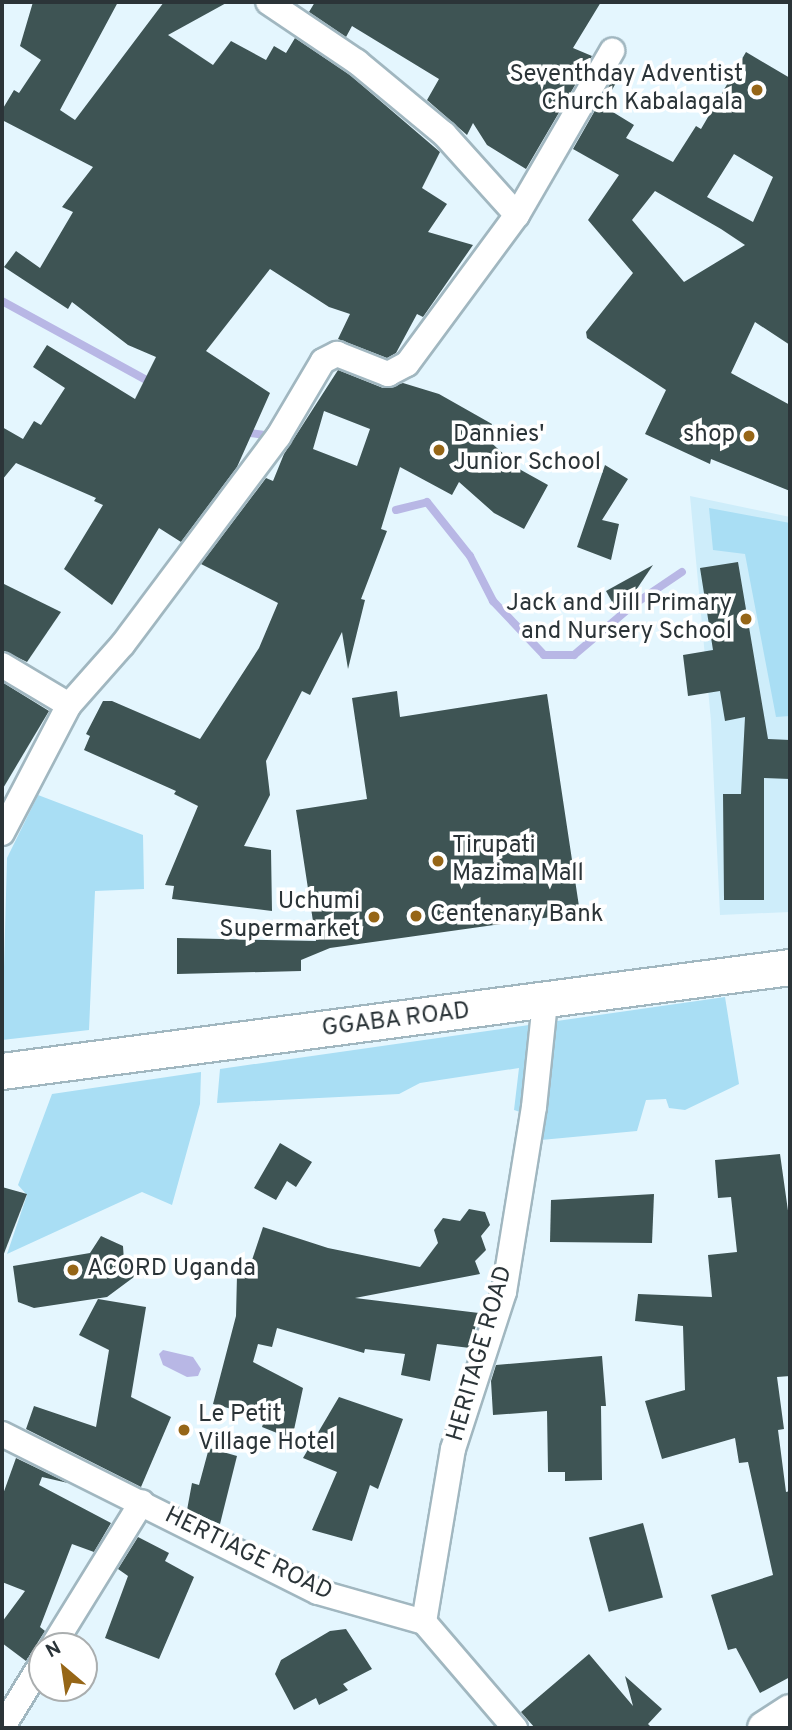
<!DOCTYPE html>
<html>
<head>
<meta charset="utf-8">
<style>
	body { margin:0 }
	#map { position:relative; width:792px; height:1730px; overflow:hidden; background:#e4f6fe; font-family:Overpass,sans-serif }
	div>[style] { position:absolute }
	.built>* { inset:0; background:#ceedfa }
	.green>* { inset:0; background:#a9def4 }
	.water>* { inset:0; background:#b8b7e5 }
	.stream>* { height:8px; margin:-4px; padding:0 4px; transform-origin:4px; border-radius:4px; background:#b8b7e5 }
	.building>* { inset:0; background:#3e5454; transform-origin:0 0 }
	.roads { filter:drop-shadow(2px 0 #a1b7c0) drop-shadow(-2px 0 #a1b7c0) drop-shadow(0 2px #a1b7c0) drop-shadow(0 -2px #a1b7c0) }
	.minor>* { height:24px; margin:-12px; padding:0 12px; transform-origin:12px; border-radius:12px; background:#fff }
	.tertiary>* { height:32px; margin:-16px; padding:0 16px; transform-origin:16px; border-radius:16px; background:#fff }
	.secondary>* { height:35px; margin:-17.5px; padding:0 17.5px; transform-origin:17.5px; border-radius:17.5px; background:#fff }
	.dots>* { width:19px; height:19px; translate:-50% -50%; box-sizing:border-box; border:4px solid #fff; border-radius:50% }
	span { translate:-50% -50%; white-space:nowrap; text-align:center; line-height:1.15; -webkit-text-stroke:7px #fff; paint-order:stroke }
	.poi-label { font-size:24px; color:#2b3438 }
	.right { translate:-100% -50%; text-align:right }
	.left { translate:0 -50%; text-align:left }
	.street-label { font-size:24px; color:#2b3438 }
	.frame { position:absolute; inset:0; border:4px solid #2b3438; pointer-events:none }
	.north { position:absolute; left:28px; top:1632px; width:70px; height:70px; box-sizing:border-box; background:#fff; border:2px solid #aaaeaf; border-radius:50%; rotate:331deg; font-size:19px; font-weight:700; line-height:28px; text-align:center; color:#2b3438 }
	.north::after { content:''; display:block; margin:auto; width:24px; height:32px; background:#966617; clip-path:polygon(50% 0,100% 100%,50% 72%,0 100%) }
</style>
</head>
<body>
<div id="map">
	<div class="built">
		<i style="clip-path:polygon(690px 496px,790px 517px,790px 912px,720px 915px,711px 721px)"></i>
	</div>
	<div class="green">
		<i style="clip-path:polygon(709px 508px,790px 523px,790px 716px,776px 717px,745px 554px,713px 550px)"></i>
		<i style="clip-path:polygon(38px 795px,143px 835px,144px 889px,95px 891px,89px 1030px,2px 1040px,7px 858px)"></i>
		<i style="clip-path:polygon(725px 997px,739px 1084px,685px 1110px,669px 1108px,666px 1099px,646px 1100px,637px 1131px,541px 1140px,541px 1119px,514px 1110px,519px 1068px,420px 1083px,399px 1094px,217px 1103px,220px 1069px)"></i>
		<i style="clip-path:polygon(201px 1072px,200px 1104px,172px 1205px,142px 1192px,7px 1254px,27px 1195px,18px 1185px,52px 1094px)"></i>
	</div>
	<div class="water">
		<i style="clip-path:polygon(163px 1350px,193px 1357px,201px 1369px,198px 1376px,187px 1377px,163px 1365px,159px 1354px)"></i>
	</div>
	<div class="stream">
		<i style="left:2px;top:301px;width:171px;rotate:28.7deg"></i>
		<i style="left:243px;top:432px;width:29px;rotate:8deg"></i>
		<i style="left:396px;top:510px;width:32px;rotate:-14deg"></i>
		<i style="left:427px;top:502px;width:69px;rotate:51.5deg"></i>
		<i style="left:470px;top:556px;width:51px;rotate:62.9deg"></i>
		<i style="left:493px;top:601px;width:74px;rotate:46.6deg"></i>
		<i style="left:544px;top:655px;width:30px"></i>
		<i style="left:574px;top:655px;width:77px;rotate:-40.3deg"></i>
		<i style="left:633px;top:605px;width:59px;rotate:-34deg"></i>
	</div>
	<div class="building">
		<i style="clip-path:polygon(33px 2px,118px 2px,60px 110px,75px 120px,164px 2px,228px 2px,168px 35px,213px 65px,231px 41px,266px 60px,274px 46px,286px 53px,295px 38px,350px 75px,440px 152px,422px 188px,447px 204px,428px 232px,473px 245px,423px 317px,417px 314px,396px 353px,387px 358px,338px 339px,350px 314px,329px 307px,270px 269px,206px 351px,270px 393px,237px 467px,181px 542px,159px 528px,112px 605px,64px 569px,103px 505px,94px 501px,96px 498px,16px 463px,2px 480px,2px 427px,23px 439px,34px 421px,41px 425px,65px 388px,33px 367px,47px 345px,135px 399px,156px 357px,128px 345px,72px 302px,68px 309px,4px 267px,16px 251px,40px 268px,73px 212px,62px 207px,93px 167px,2px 120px,2px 110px,14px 90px,19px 93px,41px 60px,20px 46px)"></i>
		<i style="clip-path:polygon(315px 2px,601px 2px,573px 48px,592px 56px,526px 169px,487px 145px,473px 123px,467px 135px,427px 100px,439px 79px,352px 26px,346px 37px,309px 12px)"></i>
		<i style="clip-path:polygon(evenodd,746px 52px,790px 78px,790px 345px,755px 322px,731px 373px,790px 405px,790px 491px,711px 459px,710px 464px,645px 434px,666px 390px,587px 338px,586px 332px,633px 273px,588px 220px,619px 175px,573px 149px,618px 70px,622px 72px,603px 106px,634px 125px,626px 138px,673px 162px,696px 126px,701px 129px,746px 52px,734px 154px,773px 177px,753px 222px,707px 197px,734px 154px,746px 52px,655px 191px,721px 229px,745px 245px,684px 282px,632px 220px,655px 191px)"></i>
		<i style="clip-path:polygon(evenodd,338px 370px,383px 388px,403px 383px,439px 394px,492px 424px,485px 437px,521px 470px,548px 485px,524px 529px,494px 513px,459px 482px,452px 495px,400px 467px,381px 529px,387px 531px,361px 599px,365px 600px,348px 669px,342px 632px,310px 695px,302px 691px,266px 761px,270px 795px,244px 846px,271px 850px,272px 911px,172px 899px,174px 886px,165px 885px,198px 806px,174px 794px,176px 791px,84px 750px,90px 736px,86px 734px,103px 701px,112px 701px,200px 739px,259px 648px,278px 603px,201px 564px,266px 478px,273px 481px,284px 454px,338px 370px,324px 411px,370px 429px,357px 466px,313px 449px,324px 411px)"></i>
		<i style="clip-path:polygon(605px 465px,628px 479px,602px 520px,619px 524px,611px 560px,577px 547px)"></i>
		<i style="clip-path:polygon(738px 562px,768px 739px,790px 740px,790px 779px,764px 778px,764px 900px,724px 900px,723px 794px,741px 794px,745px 717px,725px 721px,720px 691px,688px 696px,683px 655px,713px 650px,700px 568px)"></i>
		<i style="clip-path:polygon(653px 565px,628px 602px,616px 609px,606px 591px)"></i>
		<i style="clip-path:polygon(2px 583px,61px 612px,27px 662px,2px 650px)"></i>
		<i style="clip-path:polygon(2px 682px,49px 711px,2px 790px)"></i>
		<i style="clip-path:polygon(397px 691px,400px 717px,547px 694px,580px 913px,330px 948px,301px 960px,301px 971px,177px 974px,177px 938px,316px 941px,296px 810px,367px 799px,352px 698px)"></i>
		<i style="clip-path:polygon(280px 1143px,312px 1162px,296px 1187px,287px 1181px,276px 1200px,254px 1188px)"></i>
		<i style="clip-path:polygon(780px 1154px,790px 1225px,790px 1376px,777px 1377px,784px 1429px,778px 1430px,786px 1492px,790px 1491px,790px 1677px,760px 1693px,736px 1648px,728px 1650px,711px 1595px,773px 1575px,748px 1462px,739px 1463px,735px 1438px,662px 1459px,645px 1401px,685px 1390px,683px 1326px,635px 1321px,638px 1294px,712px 1297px,708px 1255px,737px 1252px,731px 1197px,718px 1198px,715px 1160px)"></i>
		<i style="clip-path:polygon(2px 1187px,27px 1194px,3px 1256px,2px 1256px)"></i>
		<i style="clip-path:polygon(654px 1194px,652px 1243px,550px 1242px,551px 1200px)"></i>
		<i style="clip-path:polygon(469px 1209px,485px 1212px,490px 1225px,481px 1236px,486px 1250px,475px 1261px,480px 1274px,355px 1298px,479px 1313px,470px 1348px,437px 1344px,430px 1381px,401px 1375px,405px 1354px,365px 1349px,364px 1353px,277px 1328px,272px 1347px,258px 1344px,253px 1362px,303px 1388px,292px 1439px,262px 1427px,265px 1418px,213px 1404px,236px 1316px,237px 1275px,251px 1263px,263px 1227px,328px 1248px,420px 1267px,438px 1243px,434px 1230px,443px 1218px,460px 1221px)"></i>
		<i style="clip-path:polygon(101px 1236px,123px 1246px,124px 1261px,138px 1274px,107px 1297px,34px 1308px,18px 1302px,13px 1266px,90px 1253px)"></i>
		<i style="clip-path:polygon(98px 1299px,146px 1307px,131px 1397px,171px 1417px,141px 1487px,26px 1429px,34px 1406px,96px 1427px,109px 1350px,79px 1335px)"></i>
		<i style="clip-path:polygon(602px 1356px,606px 1406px,601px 1406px,602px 1480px,565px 1481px,565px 1472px,548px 1472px,547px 1411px,493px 1415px,491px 1381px,496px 1365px)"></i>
		<i style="clip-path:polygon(339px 1397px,403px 1419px,378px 1489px,370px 1485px,352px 1541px,312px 1530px,337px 1472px,303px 1458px)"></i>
		<i style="clip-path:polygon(209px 1448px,237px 1456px,220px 1524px,187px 1510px,192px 1483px,199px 1485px)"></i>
		<i style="clip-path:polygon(16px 1458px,68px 1483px,42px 1477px,39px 1485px,111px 1523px,94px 1552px,72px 1544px,40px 1627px,45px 1631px,26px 1661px,2px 1643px,2px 1622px,25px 1591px,2px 1582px,2px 1497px)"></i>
		<i style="left:643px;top:1523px;width:77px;height:56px;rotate:75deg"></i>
		<i style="clip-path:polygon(138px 1537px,169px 1553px,165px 1561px,194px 1577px,159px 1659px,105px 1638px,128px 1576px,118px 1569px)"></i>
		<i style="clip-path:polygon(346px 1629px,372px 1669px,343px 1684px,348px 1690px,319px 1705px,316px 1698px,294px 1710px,275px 1674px,281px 1660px,330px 1631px)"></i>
		<i style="clip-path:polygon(589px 1654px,633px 1706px,625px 1676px,662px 1709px,648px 1724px,652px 1728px,535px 1728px,527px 1719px,521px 1712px)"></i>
	</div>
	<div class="roads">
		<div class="minor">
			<i style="left:517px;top:215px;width:190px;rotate:-59.9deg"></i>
			<i style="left:2px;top:665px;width:78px;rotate:30.8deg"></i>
			<i style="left:2px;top:833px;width:144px;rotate:-62.4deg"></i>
			<i style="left:69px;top:705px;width:81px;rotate:-48.5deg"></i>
			<i style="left:123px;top:644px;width:259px;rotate:-53.2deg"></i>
			<i style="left:278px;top:437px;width:88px;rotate:-59.4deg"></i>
			<i style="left:323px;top:361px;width:16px;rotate:-27deg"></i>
			<i style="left:337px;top:354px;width:55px;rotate:21.4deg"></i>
			<i style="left:388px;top:374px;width:21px;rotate:-28deg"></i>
			<i style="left:407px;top:364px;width:185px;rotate:-53.6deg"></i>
			<i style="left:517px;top:215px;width:109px;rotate:-132deg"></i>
			<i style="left:444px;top:134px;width:113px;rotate:-140.4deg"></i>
			<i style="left:357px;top:62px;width:107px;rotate:-146deg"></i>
			<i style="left:2px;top:1434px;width:353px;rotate:26.6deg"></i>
			<i style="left:318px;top:1592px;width:110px;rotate:15.8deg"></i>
			<i style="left:424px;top:1622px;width:140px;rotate:49.4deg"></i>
			<i style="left:424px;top:1622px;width:175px;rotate:-80.5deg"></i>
			<i style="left:453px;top:1449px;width:165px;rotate:-72deg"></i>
			<i style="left:504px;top:1292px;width:187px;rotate:-80.8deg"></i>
			<i style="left:534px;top:1107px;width:106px;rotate:-84deg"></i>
			<i style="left:53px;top:1646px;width:169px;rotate:-58.3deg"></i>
			<i style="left:2px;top:1728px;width:76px;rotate:-58.4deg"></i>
		</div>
		<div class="tertiary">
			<i style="left:764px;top:1728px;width:31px;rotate:-33deg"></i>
		</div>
		<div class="secondary">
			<i style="left:2px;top:1071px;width:795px;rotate:-7.52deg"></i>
		</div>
	</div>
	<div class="dots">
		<i style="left:757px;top:90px;background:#966617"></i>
		<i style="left:749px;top:436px;background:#966617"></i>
		<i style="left:439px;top:450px;background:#966617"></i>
		<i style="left:746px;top:619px;background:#966617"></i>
		<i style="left:438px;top:861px;background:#966617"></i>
		<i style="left:416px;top:916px;background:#966617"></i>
		<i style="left:374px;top:917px;background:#966617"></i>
		<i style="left:73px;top:1270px;background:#966617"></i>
		<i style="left:184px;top:1430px;background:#966617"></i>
	</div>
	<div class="poi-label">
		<span class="right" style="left:743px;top:90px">Seventhday Adventist<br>Church Kabalagala</span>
		<span class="left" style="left:453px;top:450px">Dannies'<br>Junior School</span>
		<span class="right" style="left:735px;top:436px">shop</span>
		<span class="right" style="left:732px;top:619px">Jack and Jill Primary<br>and Nursery School</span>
		<span class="left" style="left:452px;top:861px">Tirupati<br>Mazima Mall</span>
		<span class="right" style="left:360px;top:917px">Uchumi<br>Supermarket</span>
		<span class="left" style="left:430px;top:916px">Centenary Bank</span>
		<span class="left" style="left:87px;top:1270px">ACORD Uganda</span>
		<span class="left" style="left:198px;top:1430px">Le Petit<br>Village Hotel</span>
	</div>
	<div class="street-label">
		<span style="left:396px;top:1021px;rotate:-7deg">GGABA ROAD</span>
		<span style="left:481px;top:1354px;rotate:-74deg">HERITAGE ROAD</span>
		<span style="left:248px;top:1555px;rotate:26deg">HERTIAGE ROAD</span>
	</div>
	<div class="frame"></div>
	<div class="north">N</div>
</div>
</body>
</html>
